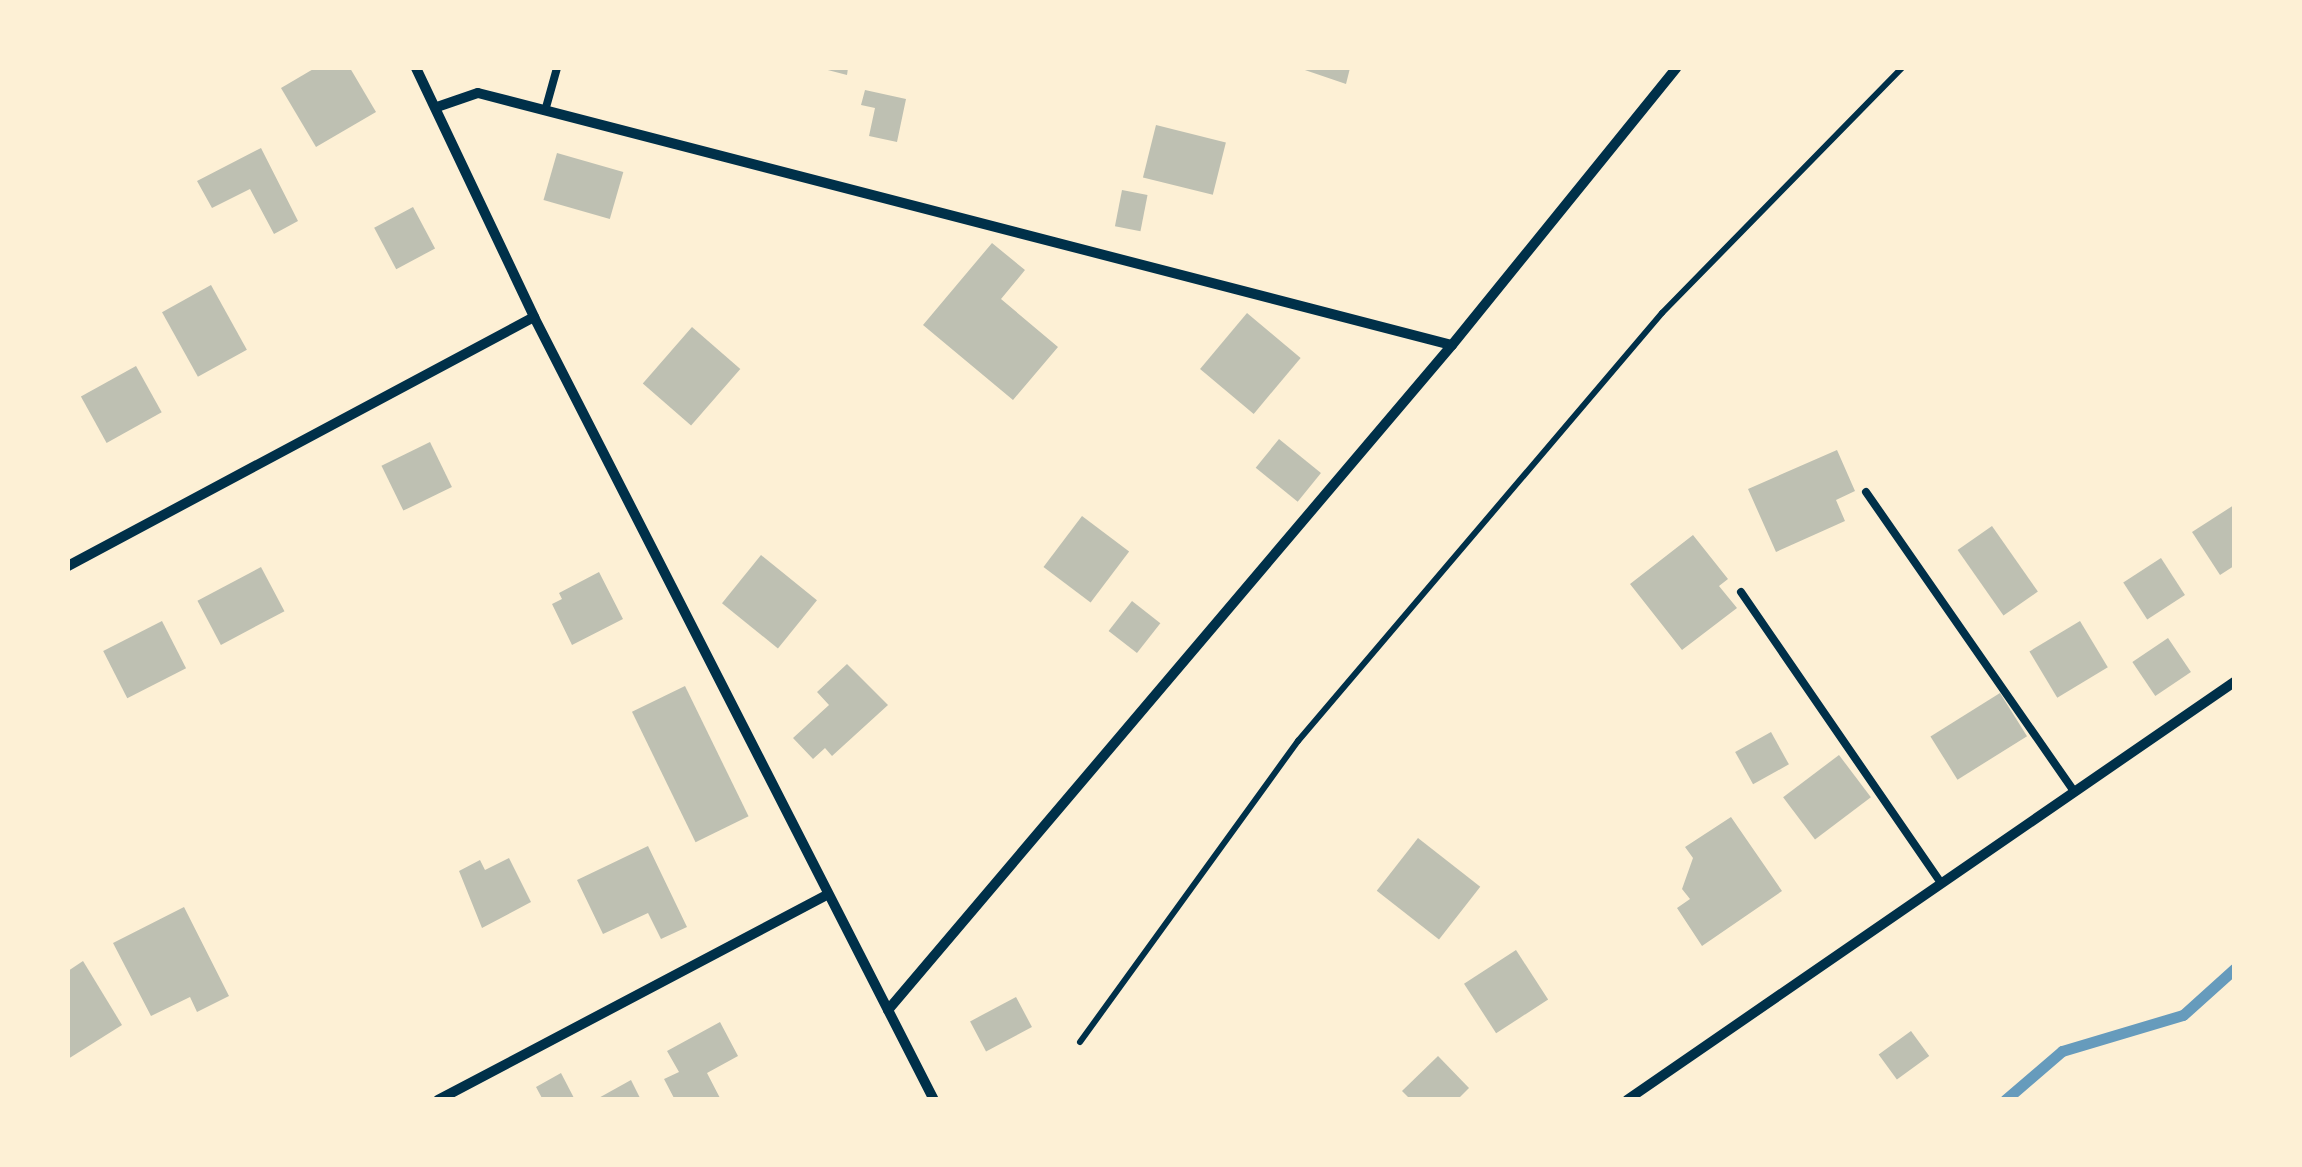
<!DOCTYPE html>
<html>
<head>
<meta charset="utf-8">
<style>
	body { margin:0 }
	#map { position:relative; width:2302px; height:1167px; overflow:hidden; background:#fdf0d5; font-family:"Libre Baskerville",serif }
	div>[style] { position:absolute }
	.stream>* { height:11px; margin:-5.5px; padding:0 5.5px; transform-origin:5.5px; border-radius:5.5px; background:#669bbc }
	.building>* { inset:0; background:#bec0b2; transform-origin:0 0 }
	.path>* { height:6px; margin:-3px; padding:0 3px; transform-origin:3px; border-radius:3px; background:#003049 }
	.service>* { height:8px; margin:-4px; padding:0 4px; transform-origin:4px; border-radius:4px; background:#003049 }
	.minor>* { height:10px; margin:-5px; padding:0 5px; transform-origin:5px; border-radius:5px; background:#003049 }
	span { translate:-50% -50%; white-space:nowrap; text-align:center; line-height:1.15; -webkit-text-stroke:10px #fdf0d5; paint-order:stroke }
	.frame { position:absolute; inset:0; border:70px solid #fdf0d5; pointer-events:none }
</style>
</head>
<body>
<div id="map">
	<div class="stream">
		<i style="left:2005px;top:1100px;width:75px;rotate:-40.7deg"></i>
		<i style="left:2062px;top:1051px;width:126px;rotate:-16.6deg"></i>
		<i style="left:2183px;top:1015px;width:69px;rotate:-42deg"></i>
	</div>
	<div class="building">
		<i style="clip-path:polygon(315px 68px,350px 68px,376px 112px,316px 147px,281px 88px)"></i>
		<i style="clip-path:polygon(820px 68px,848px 68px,847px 75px)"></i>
		<i style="clip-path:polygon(1299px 68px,1350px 68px,1346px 84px)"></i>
		<i style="clip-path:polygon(865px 90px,906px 99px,897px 142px,869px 136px,875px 108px,861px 105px)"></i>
		<i style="left:1156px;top:125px;width:72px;height:54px;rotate:14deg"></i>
		<i style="clip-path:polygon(261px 148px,298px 221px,274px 234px,250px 189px,212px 208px,197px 181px)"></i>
		<i style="left:557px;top:153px;width:69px;height:49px;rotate:16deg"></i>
		<i style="left:1122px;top:190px;width:26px;height:37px;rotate:11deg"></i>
		<i style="left:413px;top:207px;width:47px;height:44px;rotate:62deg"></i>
		<i style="clip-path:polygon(992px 243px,1025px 270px,1001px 299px,1058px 347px,1013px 400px,923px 325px)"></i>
		<i style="left:211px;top:285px;width:74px;height:56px;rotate:61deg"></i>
		<i style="left:1247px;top:313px;width:70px;height:73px;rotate:40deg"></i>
		<i style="left:692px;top:327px;width:64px;height:75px;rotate:41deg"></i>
		<i style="left:136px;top:366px;width:53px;height:63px;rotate:61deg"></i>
		<i style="left:1279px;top:439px;width:54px;height:37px;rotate:39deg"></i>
		<i style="left:430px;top:442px;width:50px;height:54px;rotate:64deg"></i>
		<i style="clip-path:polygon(1837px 450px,1855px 491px,1836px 500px,1845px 521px,1776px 552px,1748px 489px)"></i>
		<i style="clip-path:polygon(2234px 505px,2234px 566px,2220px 575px,2192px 532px)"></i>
		<i style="left:1082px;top:516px;width:59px;height:64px;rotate:37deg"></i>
		<i style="left:1992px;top:526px;width:80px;height:42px;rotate:55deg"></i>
		<i style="clip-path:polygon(1693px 535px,1728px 579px,1719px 586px,1737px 608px,1682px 650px,1630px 584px)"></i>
		<i style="left:761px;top:555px;width:72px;height:62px;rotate:39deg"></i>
		<i style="left:2161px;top:558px;width:44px;height:45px;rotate:57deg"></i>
		<i style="left:261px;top:567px;width:50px;height:72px;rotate:62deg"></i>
		<i style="clip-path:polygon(599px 572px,623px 619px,572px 645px,552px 604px,562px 599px,559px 593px)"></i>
		<i style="left:1132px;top:601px;width:36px;height:38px;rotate:38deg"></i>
		<i style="left:162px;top:621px;width:53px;height:66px;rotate:63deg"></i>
		<i style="left:2080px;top:621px;width:54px;height:59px;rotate:59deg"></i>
		<i style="left:2168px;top:638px;width:41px;height:43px;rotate:56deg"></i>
		<i style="clip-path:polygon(847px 664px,888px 705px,832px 756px,825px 748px,813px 759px,793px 738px,829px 705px,817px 692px)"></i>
		<i style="left:685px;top:686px;width:145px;height:59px;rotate:64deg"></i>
		<i style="left:2000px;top:693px;width:51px;height:82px;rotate:58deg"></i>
		<i style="left:1771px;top:732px;width:37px;height:41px;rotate:61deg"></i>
		<i style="left:1839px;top:755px;width:53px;height:70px;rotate:53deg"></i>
		<i style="clip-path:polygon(1731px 817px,1782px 891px,1702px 946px,1677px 908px,1690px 899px,1682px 889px,1693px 858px,1685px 847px)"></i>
		<i style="left:1418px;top:838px;width:79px;height:67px;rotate:38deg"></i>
		<i style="clip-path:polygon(648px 846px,687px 927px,661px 939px,648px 913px,603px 934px,577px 880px)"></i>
		<i style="clip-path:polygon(509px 858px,531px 902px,482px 928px,459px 871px,480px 860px,485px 870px)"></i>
		<i style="clip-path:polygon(184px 907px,229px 996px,197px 1012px,190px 997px,151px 1016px,113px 943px)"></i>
		<i style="left:1516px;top:950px;width:59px;height:62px;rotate:57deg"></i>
		<i style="clip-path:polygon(83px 961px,122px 1025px,68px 1059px,68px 971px)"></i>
		<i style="left:1016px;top:997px;width:34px;height:52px;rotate:62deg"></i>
		<i style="clip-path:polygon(720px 1022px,738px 1056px,707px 1073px,721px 1100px,675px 1100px,664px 1079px,679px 1072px,667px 1051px)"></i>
		<i style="left:1911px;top:1031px;width:31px;height:40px;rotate:54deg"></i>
		<i style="clip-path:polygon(1438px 1056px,1469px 1088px,1457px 1100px,1411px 1100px,1402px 1091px)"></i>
		<i style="clip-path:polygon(561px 1073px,575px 1100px,543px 1100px,536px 1087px)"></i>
		<i style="clip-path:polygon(631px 1080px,641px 1100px,595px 1100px)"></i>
	</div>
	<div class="path">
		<i style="left:1080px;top:1042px;width:372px;rotate:-54.1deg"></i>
		<i style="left:1298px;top:741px;width:562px;rotate:-49.62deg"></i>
		<i style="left:1662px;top:313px;width:343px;rotate:-45.6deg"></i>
	</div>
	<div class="service">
		<i style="left:545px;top:111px;width:45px;rotate:-74.4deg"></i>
		<i style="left:1866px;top:492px;width:364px;rotate:55.2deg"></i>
		<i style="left:1741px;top:592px;width:352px;rotate:55.5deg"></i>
	</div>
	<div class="minor">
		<i style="left:416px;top:68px;width:276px;rotate:64.6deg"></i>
		<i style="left:534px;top:317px;width:879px;rotate:62.94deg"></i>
		<i style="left:437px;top:107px;width:43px;rotate:-18.9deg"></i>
		<i style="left:478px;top:93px;width:1006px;rotate:14.51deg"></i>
		<i style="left:68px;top:566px;width:528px;rotate:-28.12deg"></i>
		<i style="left:888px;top:1010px;width:872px;rotate:-49.7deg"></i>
		<i style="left:1452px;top:345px;width:356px;rotate:-51deg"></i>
		<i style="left:438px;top:1100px;width:437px;rotate:-27.8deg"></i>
		<i style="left:1627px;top:1100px;width:737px;rotate:-34.55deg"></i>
	</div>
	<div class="frame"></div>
</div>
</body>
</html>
